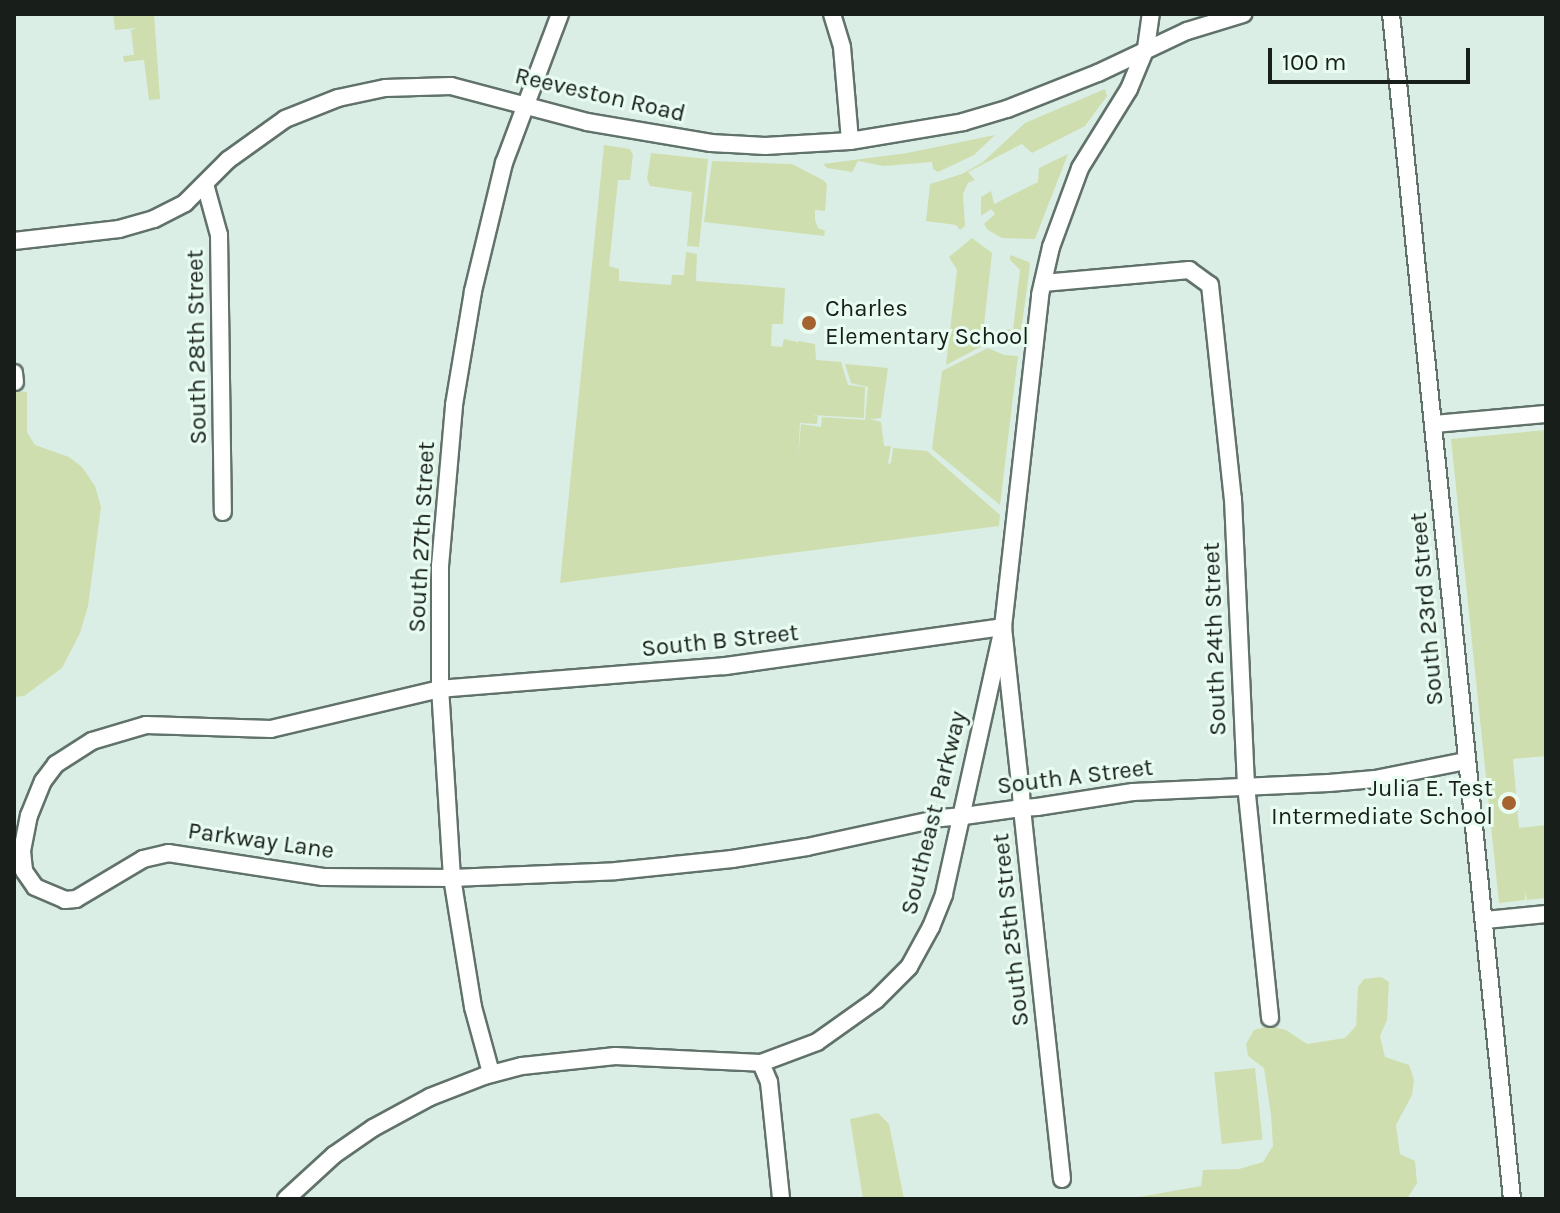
<!DOCTYPE html>
<html>
<head>
<meta charset="utf-8">
<style>
	body { margin:0 }
	#map { position:relative; width:1560px; height:1213px; overflow:hidden; background:#dbeee5; font-family:Karla,sans-serif }
	div>[style] { position:absolute }
	.green>* { inset:0; background:#cfdeae; transform-origin:0 0 }
	.roads { filter:drop-shadow(2px 0 #61726a) drop-shadow(-2px 0 #61726a) drop-shadow(0 2px #61726a) drop-shadow(0 -2px #61726a) }
	.minor>* { height:16px; margin:-8px; padding:0 8px; transform-origin:8px; border-radius:8px; background:#fff }
	.dots>* { width:22px; height:22px; translate:-50% -50%; box-sizing:border-box; border:4px solid #e8fcf2; border-radius:50% }
	span { translate:-50% -50%; white-space:nowrap; text-align:center; line-height:1.15; -webkit-text-stroke:6px #e8fcf2; paint-order:stroke }
	.street-label { font-size:24px; color:#181f1b }
	.poi-label { font-size:24px; color:#181f1b }
	.left { translate:0 -50%; text-align:left }
	.right { translate:-100% -50%; text-align:right }
	.frame { position:absolute; inset:0; border:16px solid #181f1b; pointer-events:none }
	.scale { position:absolute; left:1268px; top:48px; width:202px; height:36px; box-sizing:border-box; border:4px solid #181f1b; border-top:0; padding-left:10px; font-size:24px; line-height:28px; white-space:nowrap; color:#181f1b; -webkit-text-stroke:6px #e8fcf2; paint-order:stroke }
</style>
</head>
<body>
<div id="map">
	<div class="green">
		<i style="clip-path:polygon(113px 14px,154px 14px,160px 99px,149px 100px,144px 60px,124px 62px,123px 56px,134px 55px,131px 30px,137px 28px,115px 30px)"></i>
		<i style="clip-path:polygon(1105px 89px,1107px 96px,1085px 126px,1032px 153px,1022px 144px,968px 172px,975px 180px,968px 183px,963px 194px,965px 226px,960px 230px,956px 225px,926px 221px,930px 184px,962px 174px,983px 162px,1025px 123px)"></i>
		<i style="clip-path:polygon(995px 135px,974px 155px,938px 172px,933px 169px,932px 162px,884px 166px,858px 161px,852px 172px,827px 168px,823px 164px,907px 153px)"></i>
		<i style="clip-path:polygon(604px 145px,630px 149px,633px 155px,630px 180px,618px 180px,609px 266px,619px 269px,619px 281px,671px 285px,672px 275px,684px 275px,686px 252px,697px 254px,696px 281px,785px 288px,783px 324px,772px 324px,771px 346px,782px 347px,784px 339px,797px 342px,797px 346px,798px 341px,815px 344px,816px 360px,841px 362px,848px 385px,865px 387px,864px 418px,811px 415px,818px 416px,817px 424px,800px 423px,798px 458px,801px 424px,821px 427px,822px 417px,865px 420px,868px 387px,851px 383px,845px 364px,888px 368px,881px 418px,870px 419px,881px 422px,884px 446px,891px 446px,888px 464px,891px 463px,893px 448px,927px 451px,1000px 515px,999px 526px,560px 583px)"></i>
		<i style="clip-path:polygon(651px 153px,708px 159px,699px 247px,687px 246px,692px 192px,650px 186px,647px 179px)"></i>
		<i style="clip-path:polygon(1068px 154px,1035px 239px,1002px 238px,988px 230px,984px 224px,995px 214px,991px 209px,981px 216px,981px 197px,991px 191px,994px 204px,1038px 182px,1039px 168px)"></i>
		<i style="clip-path:polygon(712px 161px,792px 164px,823px 180px,827px 184px,825px 211px,815px 210px,815px 220px,818px 228px,825px 231px,824px 236px,704px 222px)"></i>
		<i style="clip-path:polygon(972px 238px,992px 253px,983px 334px,986px 344px,946px 365px,957px 270px,949px 257px)"></i>
		<i style="clip-path:polygon(1010px 255px,1029px 262px,1030px 266px,1019px 346px,1006px 345px,1006px 329px,1013px 330px,1020px 270px,1010px 260px)"></i>
		<i style="clip-path:polygon(988px 348px,1004px 355px,1018px 356px,1000px 505px,932px 449px,942px 371px)"></i>
		<i style="clip-path:polygon(14px 391px,27px 392px,27px 432px,35px 445px,69px 457px,82px 467px,95px 486px,101px 507px,88px 606px,80px 633px,62px 668px,24px 696px,14px 697px)"></i>
		<i style="clip-path:polygon(1546px 430px,1546px 756px,1513px 759px,1519px 828px,1546px 825px,1546px 898px,1527px 900px,1525px 892px,1525px 900px,1499px 903px,1451px 439px)"></i>
		<i style="clip-path:polygon(1381px 977px,1389px 982px,1387px 1020px,1380px 1036px,1385px 1057px,1409px 1065px,1414px 1080px,1412px 1095px,1396px 1125px,1400px 1154px,1415px 1161px,1417px 1183px,1407px 1199px,1128px 1199px,1201px 1186px,1203px 1170px,1239px 1169px,1263px 1162px,1273px 1146px,1271px 1115px,1264px 1068px,1248px 1056px,1246px 1044px,1254px 1030px,1269px 1026px,1286px 1030px,1307px 1044px,1345px 1038px,1356px 1026px,1358px 987px,1364px 979px)"></i>
		<i style="left:1255px;top:1068px;width:72px;height:41px;rotate:84deg"></i>
		<i style="clip-path:polygon(878px 1113px,889px 1124px,904px 1199px,863px 1199px,850px 1119px)"></i>
	</div>
	<div class="roads">
		<div class="minor">
			<i style="left:832px;top:14px;width:34px;rotate:73deg"></i>
			<i style="left:842px;top:47px;width:94px;rotate:85.1deg"></i>
			<i style="left:1391px;top:14px;width:1191px;rotate:84.17deg"></i>
			<i style="left:205px;top:184px;width:53px;rotate:74.6deg"></i>
			<i style="left:219px;top:235px;width:277px;rotate:89.2deg"></i>
			<i style="left:14px;top:241px;width:106px;rotate:-6.5deg"></i>
			<i style="left:119px;top:229px;width:36px;rotate:-16deg"></i>
			<i style="left:154px;top:219px;width:35px;rotate:-27deg"></i>
			<i style="left:185px;top:203px;width:61px;rotate:-45deg"></i>
			<i style="left:228px;top:160px;width:70px;rotate:-35.7deg"></i>
			<i style="left:285px;top:119px;width:57px;rotate:-21.6deg"></i>
			<i style="left:338px;top:98px;width:48px;rotate:-12deg"></i>
			<i style="left:385px;top:88px;width:66px;rotate:-1.7deg"></i>
			<i style="left:451px;top:86px;width:141px;rotate:14.8deg"></i>
			<i style="left:587px;top:122px;width:126px;rotate:9.6deg"></i>
			<i style="left:711px;top:143px;width:54px;rotate:3.2deg"></i>
			<i style="left:765px;top:146px;width:85px;rotate:-3.4deg"></i>
			<i style="left:850px;top:141px;width:115px;rotate:-9.5deg"></i>
			<i style="left:963px;top:122px;width:46px;rotate:-16.5deg"></i>
			<i style="left:1007px;top:109px;width:98px;rotate:-21.6deg"></i>
			<i style="left:1098px;top:73px;width:98px;rotate:-25.3deg"></i>
			<i style="left:1187px;top:31px;width:59px;rotate:-16.9deg"></i>
			<i style="left:1043px;top:283px;width:147px;rotate:-5.1deg"></i>
			<i style="left:1189px;top:270px;width:26px;rotate:36deg"></i>
			<i style="left:1210px;top:285px;width:215px;rotate:83.9deg"></i>
			<i style="left:1233px;top:499px;width:286px;rotate:87.4deg"></i>
			<i style="left:1246px;top:785px;width:234px;rotate:84.1deg"></i>
			<i style="left:14px;top:373px;width:9px;rotate:84deg"></i>
			<i style="left:1434px;top:424px;width:112px;rotate:-5.1deg"></i>
			<i style="left:1486px;top:920px;width:60px;rotate:-5.7deg"></i>
			<i style="left:761px;top:1063px;width:21px;rotate:67deg"></i>
			<i style="left:769px;top:1082px;width:118px;rotate:84.1deg"></i>
			<i style="left:491px;top:1073px;width:68px;rotate:-105.3deg"></i>
			<i style="left:473px;top:1007px;width:131px;rotate:-99.2deg"></i>
			<i style="left:452px;top:878px;width:189px;rotate:-93.6deg"></i>
			<i style="left:440px;top:689px;width:123px;rotate:-90deg"></i>
			<i style="left:440px;top:566px;width:162px;rotate:-85deg"></i>
			<i style="left:454px;top:405px;width:116px;rotate:-80.5deg"></i>
			<i style="left:473px;top:291px;width:132px;rotate:-76.4deg"></i>
			<i style="left:504px;top:163px;width:159px;rotate:-69.4deg"></i>
			<i style="left:1062px;top:1179px;width:157px;rotate:-96.2deg"></i>
			<i style="left:1045px;top:1023px;width:65px;rotate:-96.1deg"></i>
			<i style="left:1038px;top:958px;width:151px;rotate:-96.1deg"></i>
			<i style="left:1022px;top:808px;width:15px;rotate:-94deg"></i>
			<i style="left:1021px;top:793px;width:167px;rotate:-96.2deg"></i>
			<i style="left:1003px;top:627px;width:281px;rotate:172deg"></i>
			<i style="left:725px;top:666px;width:286px;rotate:175.4deg"></i>
			<i style="left:440px;top:689px;width:174px;rotate:166.7deg"></i>
			<i style="left:271px;top:729px;width:125px;rotate:-178.2deg"></i>
			<i style="left:146px;top:725px;width:56px;rotate:163.5deg"></i>
			<i style="left:92px;top:741px;width:43px;rotate:147.4deg"></i>
			<i style="left:56px;top:764px;width:21px;rotate:127deg"></i>
			<i style="left:43px;top:781px;width:37px;rotate:112deg"></i>
			<i style="left:29px;top:815px;width:37px;rotate:101deg"></i>
			<i style="left:22px;top:851px;width:20px;rotate:84deg"></i>
			<i style="left:24px;top:871px;width:19px;rotate:55deg"></i>
			<i style="left:35px;top:887px;width:33px;rotate:23deg"></i>
			<i style="left:65px;top:900px;width:11px;rotate:-5deg"></i>
			<i style="left:76px;top:899px;width:78px;rotate:-30.8deg"></i>
			<i style="left:143px;top:859px;width:26px;rotate:-13deg"></i>
			<i style="left:168px;top:853px;width:157px;rotate:8.8deg"></i>
			<i style="left:323px;top:877px;width:129px;rotate:0.4deg"></i>
			<i style="left:452px;top:878px;width:164px;rotate:-2.4deg"></i>
			<i style="left:616px;top:871px;width:117px;rotate:-5.9deg"></i>
			<i style="left:732px;top:859px;width:76px;rotate:-9.1deg"></i>
			<i style="left:807px;top:847px;width:137px;rotate:-12.2deg"></i>
			<i style="left:941px;top:818px;width:23px;rotate:-5deg"></i>
			<i style="left:964px;top:816px;width:59px;rotate:-7.9deg"></i>
			<i style="left:1022px;top:808px;width:15px;rotate:-4deg"></i>
			<i style="left:1037px;top:807px;width:97px;rotate:-8.9deg"></i>
			<i style="left:1133px;top:792px;width:196px;rotate:-2.6deg"></i>
			<i style="left:1329px;top:783px;width:46px;rotate:-5deg"></i>
			<i style="left:1375px;top:779px;width:93px;rotate:-11.2deg"></i>
			<i style="left:286px;top:1199px;width:65px;rotate:-42.5deg"></i>
			<i style="left:334px;top:1155px;width:47px;rotate:-34.7deg"></i>
			<i style="left:373px;top:1128px;width:65px;rotate:-28.5deg"></i>
			<i style="left:430px;top:1097px;width:58px;rotate:-21.3deg"></i>
			<i style="left:484px;top:1076px;width:39px;rotate:-15deg"></i>
			<i style="left:522px;top:1066px;width:94px;rotate:-6.1deg"></i>
			<i style="left:615px;top:1056px;width:146px;rotate:2.7deg"></i>
			<i style="left:761px;top:1063px;width:60px;rotate:-20.6deg"></i>
			<i style="left:817px;top:1042px;width:72px;rotate:-35.4deg"></i>
			<i style="left:876px;top:1000px;width:47px;rotate:-45deg"></i>
			<i style="left:909px;top:967px;width:46px;rotate:-61.2deg"></i>
			<i style="left:931px;top:927px;width:35px;rotate:-68deg"></i>
			<i style="left:944px;top:894px;width:273px;rotate:-77.5deg"></i>
			<i style="left:1003px;top:627px;width:334px;rotate:-83.6deg"></i>
			<i style="left:1040px;top:295px;width:49px;rotate:-77.1deg"></i>
			<i style="left:1051px;top:247px;width:84px;rotate:-69.8deg"></i>
			<i style="left:1080px;top:168px;width:93px;rotate:-58.2deg"></i>
			<i style="left:1129px;top:89px;width:44px;rotate:-67.5deg"></i>
			<i style="left:1146px;top:48px;width:34px;rotate:-82deg"></i>
		</div>
	</div>
	<div class="dots">
		<i style="left:809px;top:323px;background:#a5632f"></i>
		<i style="left:1509px;top:803px;background:#a5632f"></i>
	</div>
	<div class="street-label">
		<span style="left:600px;top:95px;rotate:13deg">Reeveston Road</span>
		<span style="left:197px;top:347px;rotate:-91deg">South 28th Street</span>
		<span style="left:422px;top:537px;rotate:-87deg">South 27th Street</span>
		<span style="left:1427px;top:609px;rotate:-95deg">South 23rd Street</span>
		<span style="left:1215px;top:639px;rotate:-92deg">South 24th Street</span>
		<span style="left:720px;top:641px;rotate:-6deg">South B Street</span>
		<span style="left:1075px;top:777px;rotate:-7deg">South A Street</span>
		<span style="left:934px;top:813px;rotate:-76deg">Southeast Parkway</span>
		<span style="left:261px;top:841px;rotate:8deg">Parkway Lane</span>
		<span style="left:1011px;top:930px;rotate:-96deg">South 25th Street</span>
	</div>
	<div class="poi-label">
		<span class="left" style="left:825px;top:323px">Charles<br>Elementary School</span>
		<span class="right" style="left:1493px;top:803px">Julia E. Test<br>Intermediate School</span>
	</div>
	<div class="frame"></div>
	<div class="scale">100 m</div>
</div>
</body>
</html>
